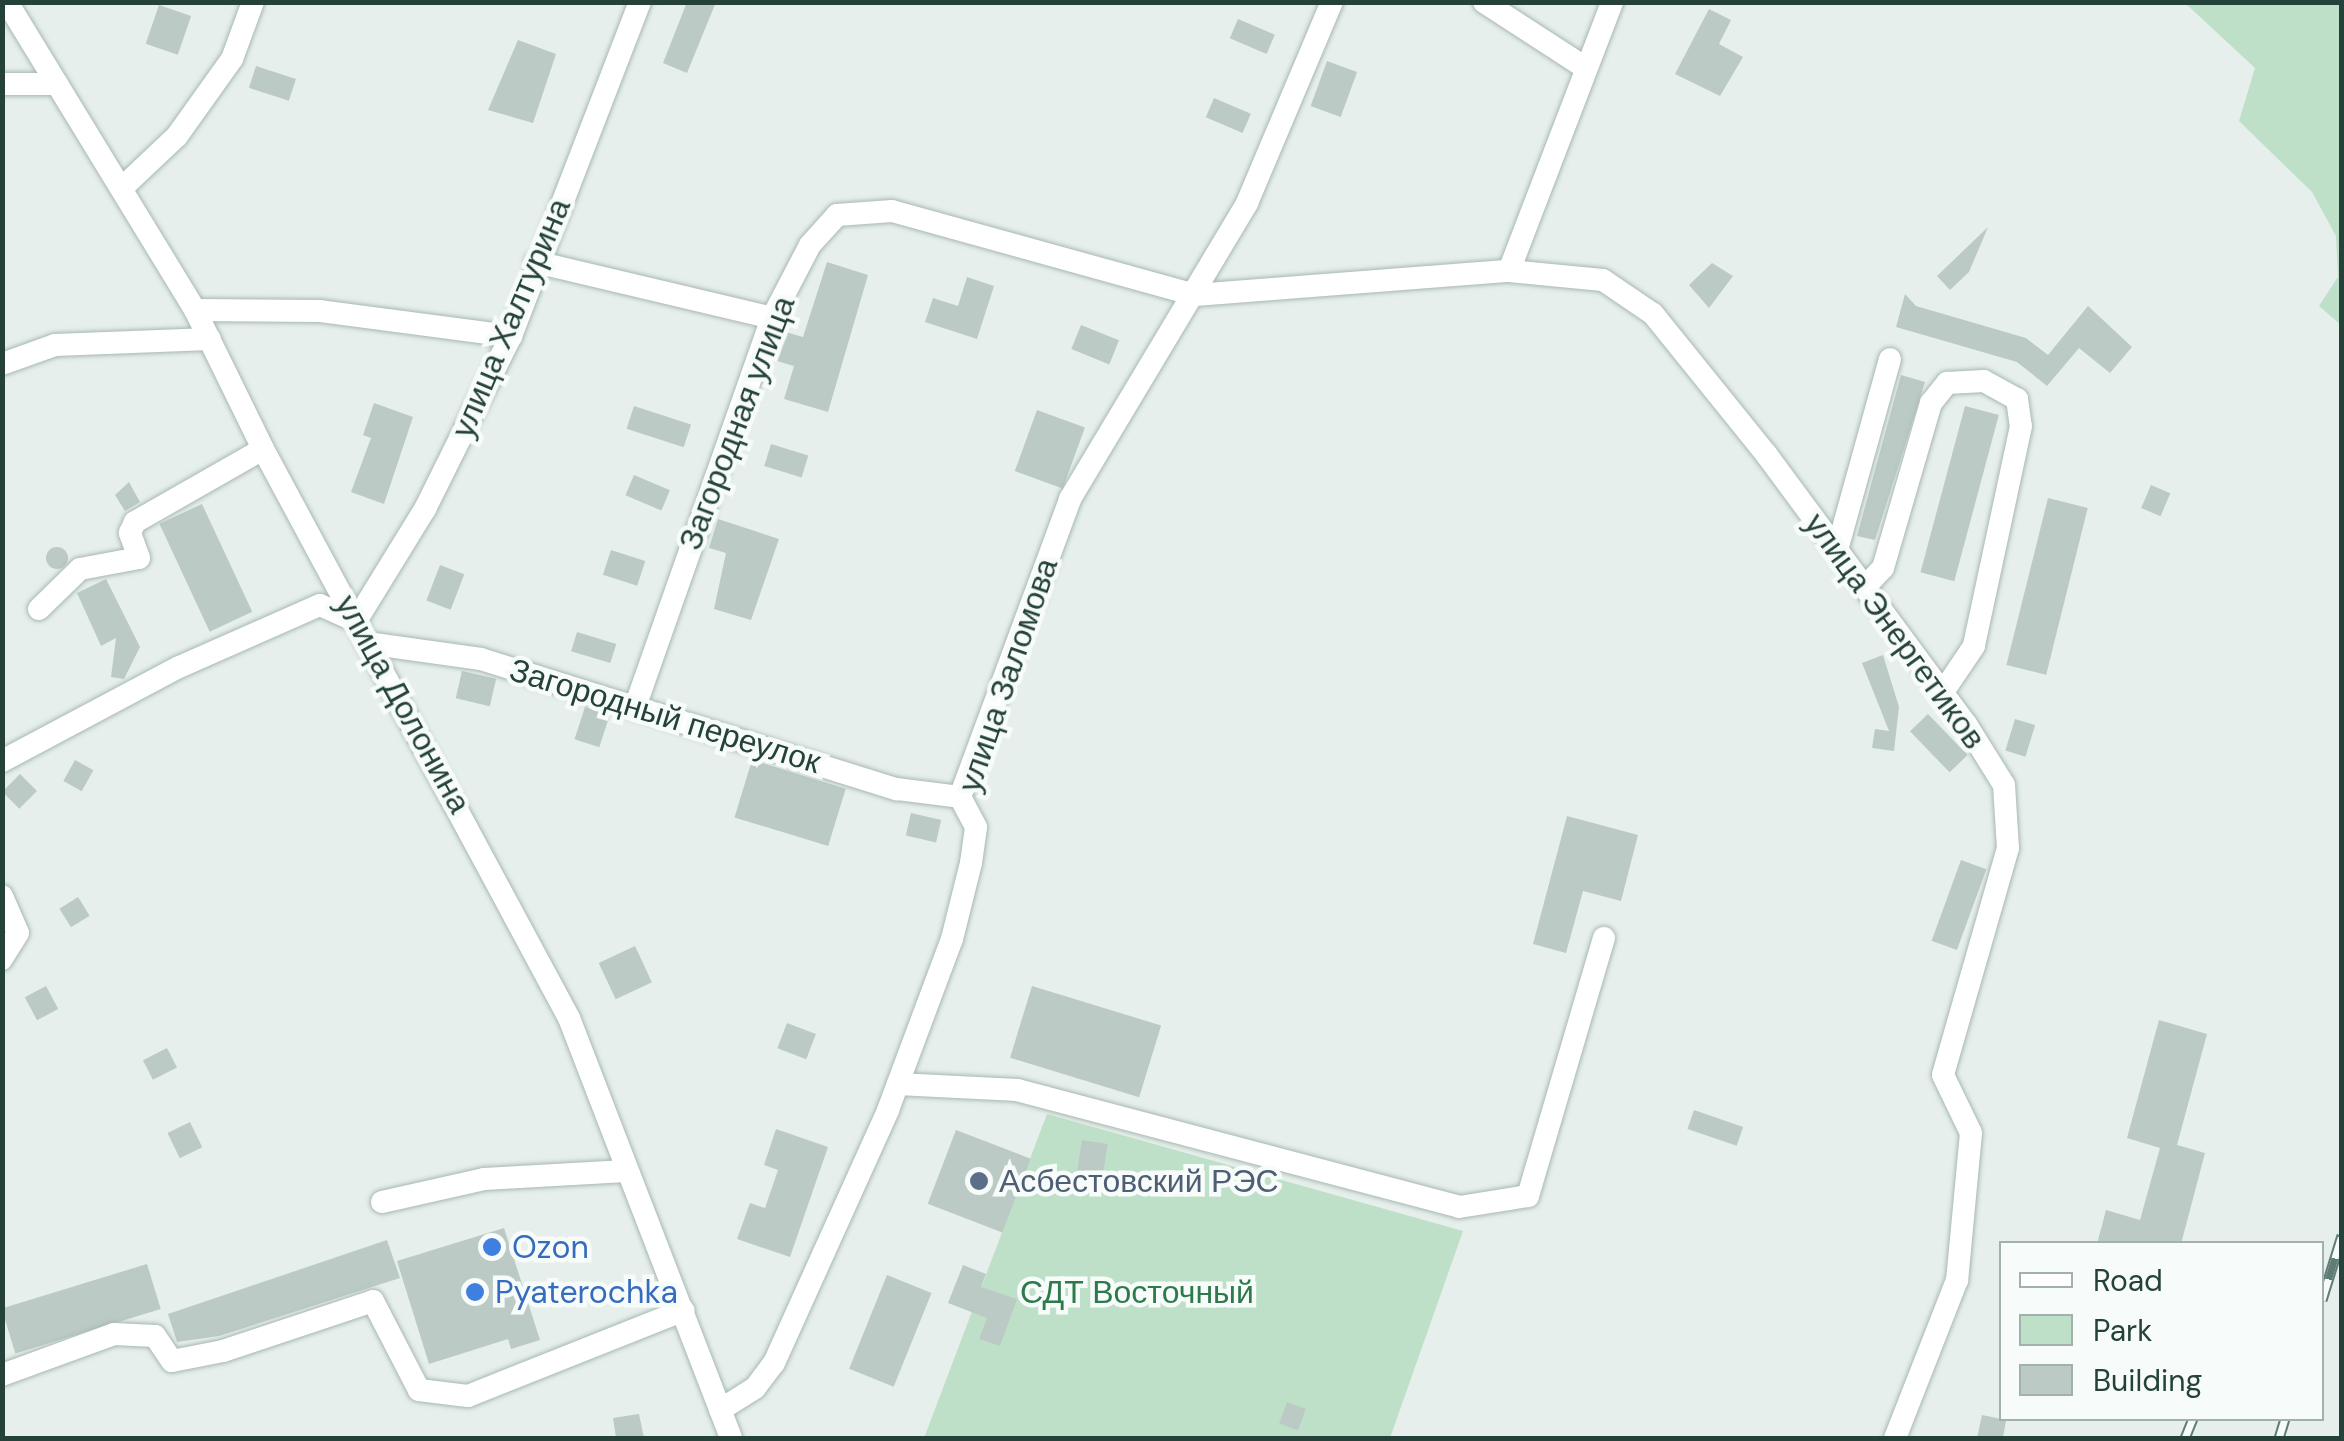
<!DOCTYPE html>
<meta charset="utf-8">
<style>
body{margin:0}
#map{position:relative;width:2344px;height:1441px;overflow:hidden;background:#e6efeb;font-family:"DM Sans",sans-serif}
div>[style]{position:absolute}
.green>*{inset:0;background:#bfe0c8}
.building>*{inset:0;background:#bbcac4;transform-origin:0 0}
.round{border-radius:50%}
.roads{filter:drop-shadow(0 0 2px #a8b8b2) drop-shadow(0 0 2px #a8b8b2)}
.minor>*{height:22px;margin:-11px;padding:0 11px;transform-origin:11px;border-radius:11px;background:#fff}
.rail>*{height:11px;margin-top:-5.5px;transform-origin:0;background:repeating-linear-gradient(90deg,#f7fbf9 0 22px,#5f7d75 0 44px);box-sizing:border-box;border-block:2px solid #5f7d75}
.dots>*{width:28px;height:28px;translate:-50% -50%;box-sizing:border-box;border:5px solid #f7fbf9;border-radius:50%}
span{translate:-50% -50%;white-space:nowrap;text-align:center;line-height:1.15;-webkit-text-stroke:9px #f7fbf9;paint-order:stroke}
.street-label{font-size:32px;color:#24423a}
.service-label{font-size:32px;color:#4e5e75}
.left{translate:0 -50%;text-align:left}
.shop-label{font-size:32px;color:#366cbe}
.park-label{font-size:32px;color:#2d7a4b}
.frame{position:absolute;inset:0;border:5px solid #24423a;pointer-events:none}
.legend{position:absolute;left:1999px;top:1241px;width:325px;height:180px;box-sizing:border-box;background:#f7fbf9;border:2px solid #a3b1ad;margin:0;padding:12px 18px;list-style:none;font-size:30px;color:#24423a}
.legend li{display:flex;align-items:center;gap:20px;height:50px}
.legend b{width:50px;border:2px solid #a3b1ad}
</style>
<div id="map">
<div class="green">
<div style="clip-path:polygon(2185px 3px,2341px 3px,2341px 325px,2319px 306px,2338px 277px,2336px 236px,2312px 192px,2239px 121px,2255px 68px)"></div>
<div style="clip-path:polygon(1047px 1114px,1463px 1231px,1390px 1438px,924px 1438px)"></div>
</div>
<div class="building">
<div style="clip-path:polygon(687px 2px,716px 2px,687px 73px,663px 63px)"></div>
<div style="left:159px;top:5px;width:34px;height:41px;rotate:19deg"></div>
<div style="clip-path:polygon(1709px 9px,1731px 20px,1719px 44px,1743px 57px,1720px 96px,1675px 74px)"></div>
<div style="left:1238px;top:19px;width:40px;height:21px;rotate:23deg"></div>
<div style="clip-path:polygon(518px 40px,556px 54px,533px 123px,488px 110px)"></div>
<div style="left:1327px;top:61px;width:32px;height:48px;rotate:20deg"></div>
<div style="left:256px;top:66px;width:42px;height:23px;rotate:18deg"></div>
<div style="left:1214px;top:98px;width:40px;height:21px;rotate:23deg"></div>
<div style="clip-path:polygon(1988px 227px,1969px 272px,1950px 290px,1937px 276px)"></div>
<div style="clip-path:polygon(827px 262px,868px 275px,828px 412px,784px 399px,794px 366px,777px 361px,786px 332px,803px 337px)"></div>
<div style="clip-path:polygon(1712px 263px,1733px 276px,1709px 308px,1689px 285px)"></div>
<div style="clip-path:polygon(967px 277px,994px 286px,977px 339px,925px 322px,933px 298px,958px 306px)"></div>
<div style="clip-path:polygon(1905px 294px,1916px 306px,2026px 338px,2048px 355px,2088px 306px,2132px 347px,2110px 373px,2079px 348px,2047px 386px,2017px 362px,1896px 327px)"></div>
<div style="left:1081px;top:325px;width:41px;height:26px;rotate:22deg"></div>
<div style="clip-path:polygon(1901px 375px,1925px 382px,1875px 540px,1857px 536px)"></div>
<div style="clip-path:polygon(374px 403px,413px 417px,384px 504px,351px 492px,371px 438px,363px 435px)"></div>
<div style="left:634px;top:406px;width:60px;height:24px;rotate:18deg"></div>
<div style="left:1965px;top:406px;width:35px;height:172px;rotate:15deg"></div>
<div style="left:1037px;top:410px;width:51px;height:65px;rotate:20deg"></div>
<div style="left:771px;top:444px;width:39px;height:23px;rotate:17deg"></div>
<div style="left:634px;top:475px;width:39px;height:22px;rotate:23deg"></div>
<div style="clip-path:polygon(129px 482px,140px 502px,125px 511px,115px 495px)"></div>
<div style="left:2151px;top:485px;width:21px;height:25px;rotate:23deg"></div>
<div style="left:2048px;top:498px;width:41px;height:172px;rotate:14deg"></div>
<div style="left:202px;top:504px;width:119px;height:47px;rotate:65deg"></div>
<div style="clip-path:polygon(718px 519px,779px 539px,751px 620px,714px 609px,726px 553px,709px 548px)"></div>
<div class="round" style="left:46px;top:547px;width:22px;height:22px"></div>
<div style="left:611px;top:550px;width:36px;height:26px;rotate:18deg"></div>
<div style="left:440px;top:565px;width:26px;height:38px;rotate:21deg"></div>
<div style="clip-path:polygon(106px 579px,140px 647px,124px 679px,111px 677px,116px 638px,101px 646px,77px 593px)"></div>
<div style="left:577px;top:632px;width:41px;height:20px;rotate:17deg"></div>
<div style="clip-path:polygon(1883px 655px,1899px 707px,1894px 751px,1872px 748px,1875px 729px,1889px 731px,1862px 663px)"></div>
<div style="left:462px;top:671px;width:35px;height:28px;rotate:13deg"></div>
<div style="left:585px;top:707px;width:26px;height:34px;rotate:18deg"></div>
<div style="left:1928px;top:714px;width:57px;height:25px;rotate:46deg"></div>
<div style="left:2015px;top:719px;width:21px;height:33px;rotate:17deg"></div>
<div style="left:75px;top:760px;width:21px;height:24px;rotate:29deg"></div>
<div style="left:752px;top:760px;width:98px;height:60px;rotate:17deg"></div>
<div style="left:20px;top:774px;width:24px;height:25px;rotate:45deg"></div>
<div style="left:911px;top:813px;width:31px;height:23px;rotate:13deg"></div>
<div style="clip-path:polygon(1567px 816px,1638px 835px,1621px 901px,1583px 891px,1566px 953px,1533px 944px)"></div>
<div style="left:1961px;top:860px;width:27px;height:86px;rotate:20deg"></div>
<div style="left:78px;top:897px;width:22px;height:22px;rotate:58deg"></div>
<div style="left:635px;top:946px;width:40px;height:40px;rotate:65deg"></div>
<div style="left:46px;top:986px;width:26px;height:24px;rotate:62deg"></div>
<div style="left:1032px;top:986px;width:135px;height:75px;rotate:17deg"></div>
<div style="clip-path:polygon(2159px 1020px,2207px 1034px,2177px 1145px,2205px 1153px,2181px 1244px,2097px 1244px,2106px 1210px,2140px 1220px,2160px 1148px,2127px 1138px)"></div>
<div style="left:787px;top:1023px;width:31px;height:27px;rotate:21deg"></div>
<div style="left:167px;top:1048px;width:22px;height:27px;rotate:63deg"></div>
<div style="left:1694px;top:1110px;width:52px;height:20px;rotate:19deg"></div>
<div style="left:190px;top:1122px;width:28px;height:25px;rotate:64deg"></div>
<div style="clip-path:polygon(776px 1129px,828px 1147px,790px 1257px,737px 1239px,750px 1203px,765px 1208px,778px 1170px,764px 1165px)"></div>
<div style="left:956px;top:1130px;width:80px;height:79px;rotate:21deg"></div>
<div style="left:1082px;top:1140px;width:26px;height:41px;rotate:9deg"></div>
<div style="clip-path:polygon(504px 1228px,540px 1340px,511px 1349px,508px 1339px,429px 1364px,397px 1261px)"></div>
<div style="clip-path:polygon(387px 1240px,400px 1278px,219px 1336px,177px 1342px,168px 1314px)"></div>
<div style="left:147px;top:1264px;width:47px;height:152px;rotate:73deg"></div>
<div style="clip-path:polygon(963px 1265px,986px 1274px,981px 1287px,1017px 1299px,1000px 1346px,979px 1339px,987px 1318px,948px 1303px)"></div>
<div style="left:887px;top:1275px;width:48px;height:101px;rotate:22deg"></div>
<div style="left:1287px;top:1402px;width:20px;height:23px;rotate:20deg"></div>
<div style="clip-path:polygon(639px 1414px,644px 1438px,616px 1438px,613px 1418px)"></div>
<div style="clip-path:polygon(1982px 1415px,2006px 1420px,2003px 1438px,1977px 1438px)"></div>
</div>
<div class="roads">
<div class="minor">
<div style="left:7px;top:2px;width:361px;rotate:58.6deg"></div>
<div style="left:195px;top:310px;width:155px;rotate:63.9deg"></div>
<div style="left:263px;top:449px;width:646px;rotate:61.73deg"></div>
<div style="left:569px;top:1018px;width:450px;rotate:68.9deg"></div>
<div style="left:1484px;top:2px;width:119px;rotate:33deg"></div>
<div style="left:2px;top:84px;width:55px"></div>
<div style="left:122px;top:188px;width:76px;rotate:-43.4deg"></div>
<div style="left:177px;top:136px;width:95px;rotate:-54.5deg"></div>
<div style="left:232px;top:59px;width:61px;rotate:-69.8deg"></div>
<div style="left:536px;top:262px;width:243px;rotate:13.3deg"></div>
<div style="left:1509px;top:271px;width:288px;rotate:-69deg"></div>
<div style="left:195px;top:310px;width:125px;rotate:0.5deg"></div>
<div style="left:320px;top:311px;width:193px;rotate:7.5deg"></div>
<div style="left:2px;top:364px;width:56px;rotate:-19.7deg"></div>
<div style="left:55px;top:345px;width:155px;rotate:-2.2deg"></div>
<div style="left:1837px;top:550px;width:198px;rotate:-74.5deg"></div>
<div style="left:1865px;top:587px;width:26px;rotate:-47deg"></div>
<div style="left:1883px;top:568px;width:172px;rotate:-73.8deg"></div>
<div style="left:1931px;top:403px;width:26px;rotate:-51deg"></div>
<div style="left:1947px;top:383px;width:37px;rotate:-3deg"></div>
<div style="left:1984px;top:381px;width:38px;rotate:29deg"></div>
<div style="left:2017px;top:399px;width:27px;rotate:82deg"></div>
<div style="left:2021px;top:426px;width:225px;rotate:102.1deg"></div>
<div style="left:1974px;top:646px;width:55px;rotate:124deg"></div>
<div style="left:39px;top:609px;width:57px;rotate:-44.3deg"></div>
<div style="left:80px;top:569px;width:60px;rotate:-10.6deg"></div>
<div style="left:139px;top:558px;width:27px;rotate:-110deg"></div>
<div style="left:130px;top:533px;width:12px;rotate:-66deg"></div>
<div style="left:135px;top:522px;width:147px;rotate:-29.7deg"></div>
<div style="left:367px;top:643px;width:115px;rotate:8deg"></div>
<div style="left:481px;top:659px;width:436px;rotate:17.4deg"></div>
<div style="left:897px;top:789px;width:64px;rotate:7.2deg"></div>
<div style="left:635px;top:707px;width:412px;rotate:-70.6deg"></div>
<div style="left:772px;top:318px;width:82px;rotate:-62.5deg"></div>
<div style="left:810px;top:245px;width:40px;rotate:-48deg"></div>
<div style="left:837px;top:215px;width:55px;rotate:-4.2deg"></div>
<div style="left:892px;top:211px;width:314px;rotate:15.5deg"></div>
<div style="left:1195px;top:295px;width:315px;rotate:-4.4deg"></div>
<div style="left:1509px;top:271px;width:94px;rotate:5.5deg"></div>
<div style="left:1603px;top:280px;width:60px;rotate:34.2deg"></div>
<div style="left:1653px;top:314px;width:180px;rotate:51.1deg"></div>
<div style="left:1766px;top:454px;width:336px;rotate:53.5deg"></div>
<div style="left:1966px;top:724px;width:72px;rotate:58.1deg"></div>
<div style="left:2004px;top:785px;width:63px;rotate:86.4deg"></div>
<div style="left:2008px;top:848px;width:236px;rotate:106deg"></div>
<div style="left:1943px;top:1075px;width:64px;rotate:64.2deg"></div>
<div style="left:1971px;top:1133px;width:148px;rotate:95.4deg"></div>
<div style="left:1957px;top:1280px;width:170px;rotate:111.4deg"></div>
<div style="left:2px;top:761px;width:198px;rotate:-28deg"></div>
<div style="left:177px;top:668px;width:156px;rotate:-23.8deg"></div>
<div style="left:320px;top:605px;width:39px;rotate:24deg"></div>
<div style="left:356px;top:621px;width:132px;rotate:-58.4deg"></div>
<div style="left:425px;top:509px;width:193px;rotate:-63.6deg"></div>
<div style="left:511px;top:336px;width:358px;rotate:-68.9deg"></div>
<div style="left:2px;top:896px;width:40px;rotate:66.6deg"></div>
<div style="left:18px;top:933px;width:31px;rotate:122deg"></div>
<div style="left:898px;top:1084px;width:119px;rotate:2.9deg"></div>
<div style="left:1017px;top:1090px;width:457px;rotate:14.8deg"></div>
<div style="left:1459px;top:1207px;width:70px;rotate:-9.1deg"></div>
<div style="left:1528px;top:1196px;width:269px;rotate:-73.6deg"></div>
<div style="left:382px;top:1202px;width:105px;rotate:-12.7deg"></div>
<div style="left:484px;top:1179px;width:142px;rotate:-3.2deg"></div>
<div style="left:2px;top:1375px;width:119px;rotate:-20.1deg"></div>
<div style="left:114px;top:1334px;width:41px;rotate:2.8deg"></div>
<div style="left:155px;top:1336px;width:30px;rotate:56deg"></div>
<div style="left:172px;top:1361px;width:52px;rotate:-11.1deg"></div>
<div style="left:223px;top:1351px;width:158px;rotate:-18.4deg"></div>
<div style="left:373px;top:1301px;width:100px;rotate:62.7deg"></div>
<div style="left:419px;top:1390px;width:49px;rotate:7deg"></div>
<div style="left:468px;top:1396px;width:232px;rotate:-21.7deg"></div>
<div style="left:720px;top:1410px;width:41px;rotate:-32.2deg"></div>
<div style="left:755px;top:1388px;width:31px;rotate:-53deg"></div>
<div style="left:774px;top:1363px;width:277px;rotate:-65.7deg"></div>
<div style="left:888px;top:1110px;width:183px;rotate:-69.5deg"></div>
<div style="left:952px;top:939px;width:78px;rotate:-76deg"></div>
<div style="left:971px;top:863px;width:36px;rotate:-82deg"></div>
<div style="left:976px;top:827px;width:34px;rotate:-118deg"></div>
<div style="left:960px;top:797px;width:318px;rotate:-69.7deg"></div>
<div style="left:1070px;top:499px;width:345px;rotate:-59.1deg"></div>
<div style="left:1247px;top:203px;width:218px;rotate:-67.1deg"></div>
</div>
</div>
<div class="rail">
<div style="left:2322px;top:1300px;width:68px;rotate:-72.9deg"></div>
<div style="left:2185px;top:1438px;width:22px;rotate:-68deg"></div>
<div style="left:2279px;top:1438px;width:21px;rotate:-73deg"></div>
</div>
<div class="dots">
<div style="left:979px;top:1181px;background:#5c6f8a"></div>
<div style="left:492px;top:1247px;background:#3f7fe0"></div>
<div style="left:475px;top:1292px;background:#3f7fe0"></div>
</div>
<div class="street-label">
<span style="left:511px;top:318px;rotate:-67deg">улица Халтурина</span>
<span style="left:737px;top:423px;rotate:-69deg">Загородная улица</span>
<span style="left:1895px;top:631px;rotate:54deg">улица Энергетиков</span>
<span style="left:1008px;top:675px;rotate:-71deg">улица Заломова</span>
<span style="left:403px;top:704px;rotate:61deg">улица Долонина</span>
<span style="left:665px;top:716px;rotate:17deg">Загородный переулок</span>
</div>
<div class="service-label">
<span class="left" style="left:999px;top:1181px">Асбестовский РЭС</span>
</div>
<div class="shop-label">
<span class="left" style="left:512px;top:1247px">Ozon</span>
<span class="left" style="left:495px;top:1292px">Pyaterochka</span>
</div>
<div class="park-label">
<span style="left:1137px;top:1292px">СДТ Восточный</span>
</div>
<div class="frame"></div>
<ul class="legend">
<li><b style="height:12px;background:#fff"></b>Road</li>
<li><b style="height:28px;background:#bfe0c8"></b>Park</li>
<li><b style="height:28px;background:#bbcac4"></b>Building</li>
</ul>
</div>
